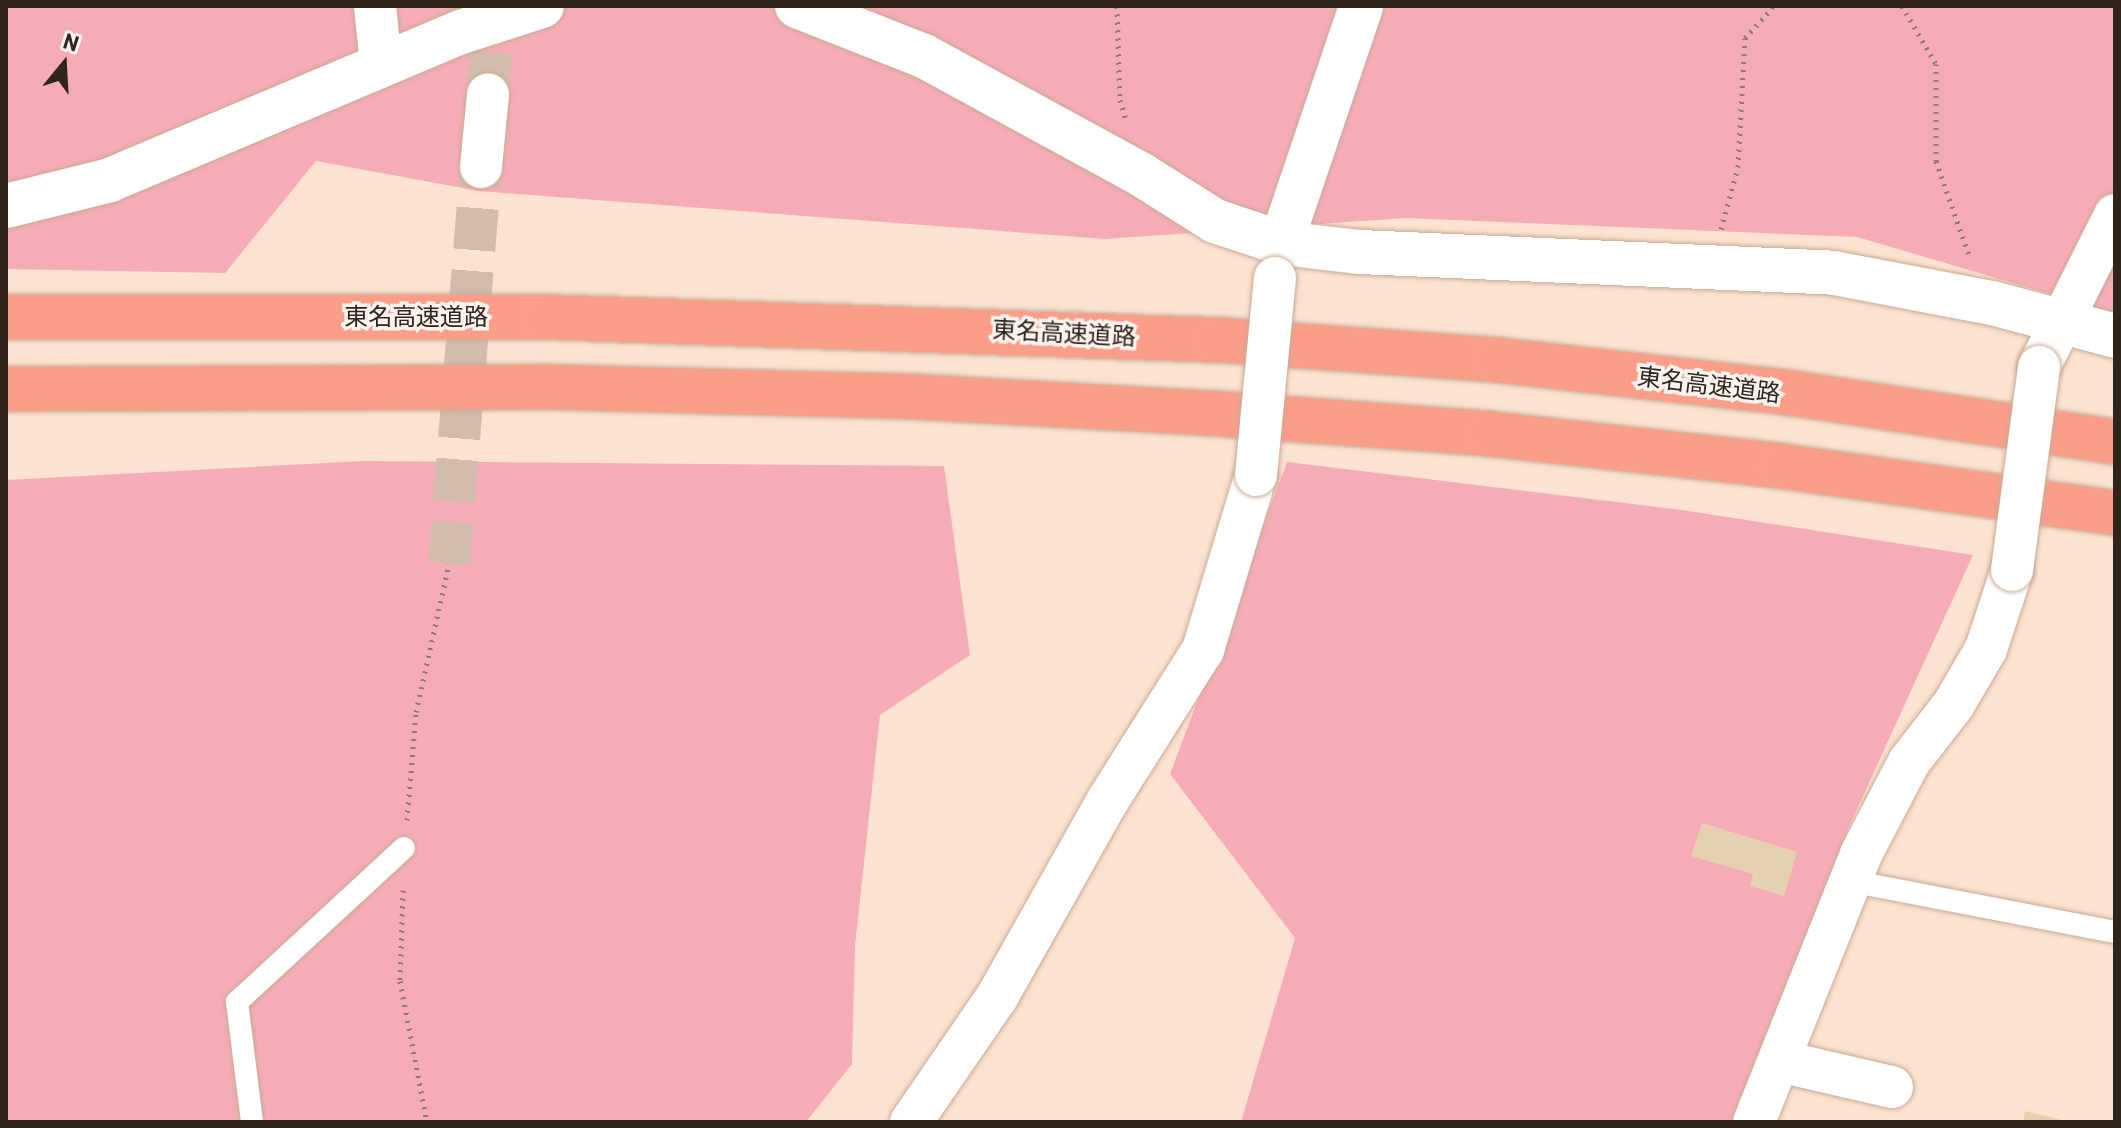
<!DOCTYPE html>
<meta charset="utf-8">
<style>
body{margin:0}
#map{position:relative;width:2121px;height:1128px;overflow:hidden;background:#fce2d0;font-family:Barlow,"Noto Sans JP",sans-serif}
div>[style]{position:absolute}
.green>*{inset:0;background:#f6acb6}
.building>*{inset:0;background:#e5d1b2}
.street-tunnel>*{height:42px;margin-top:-21px;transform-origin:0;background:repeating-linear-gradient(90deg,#d3bcac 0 42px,transparent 0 63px)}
.path>*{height:5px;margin-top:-2.5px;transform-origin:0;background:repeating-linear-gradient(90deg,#8e7b6f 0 2px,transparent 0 8px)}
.roads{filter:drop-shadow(0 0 2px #caaa95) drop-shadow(0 0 2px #caaa95)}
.lane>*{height:22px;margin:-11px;padding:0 11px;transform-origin:11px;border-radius:11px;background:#fff}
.street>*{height:42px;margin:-21px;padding:0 21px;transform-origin:21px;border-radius:21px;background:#fff}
.secondary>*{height:44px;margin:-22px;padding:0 22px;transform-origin:22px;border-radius:22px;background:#fff}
.highway>*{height:44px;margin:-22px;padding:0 22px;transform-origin:22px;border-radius:22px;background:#fa9e8a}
.bridges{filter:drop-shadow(0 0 2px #caaa95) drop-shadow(0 0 2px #caaa95)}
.street-bridge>*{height:42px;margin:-21px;padding:0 21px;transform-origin:21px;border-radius:21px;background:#fff}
span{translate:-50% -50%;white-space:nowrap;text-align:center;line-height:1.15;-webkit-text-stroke:7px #faf3ef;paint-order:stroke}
.street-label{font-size:24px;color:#30241c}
.frame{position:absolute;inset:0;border:8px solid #30241c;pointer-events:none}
.north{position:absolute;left:24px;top:24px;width:80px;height:80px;-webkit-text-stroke:6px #faf3ef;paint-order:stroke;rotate:18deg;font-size:22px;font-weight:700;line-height:32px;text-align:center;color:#30241c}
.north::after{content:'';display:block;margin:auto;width:28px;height:36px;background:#30241c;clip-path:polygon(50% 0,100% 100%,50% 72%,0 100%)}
</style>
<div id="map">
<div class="green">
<div style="clip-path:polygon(6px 6px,2115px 6px,2115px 313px,1857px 237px,1406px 218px,1105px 239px,479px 191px,316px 161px,225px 273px,6px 269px)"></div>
<div style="clip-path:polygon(364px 461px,944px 466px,970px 655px,880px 715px,855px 946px,852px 1064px,806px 1122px,6px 1122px,6px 480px)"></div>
<div style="clip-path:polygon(1287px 462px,1682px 510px,1973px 555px,1847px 831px,1772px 1122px,1241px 1122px,1295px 938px,1170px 774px)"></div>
</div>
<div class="building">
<div style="clip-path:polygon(1702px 823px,1797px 852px,1784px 896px,1750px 886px,1753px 874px,1691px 856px)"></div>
<div style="clip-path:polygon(2025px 1111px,2066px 1121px,2066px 1122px,2023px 1122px)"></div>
</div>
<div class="street-tunnel">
<div style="left:488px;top:94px;width:88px;rotate:-86.7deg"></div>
<div style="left:449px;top:564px;width:398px;rotate:-85.4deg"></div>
</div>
<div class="path">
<div style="left:1117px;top:6px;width:94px;rotate:88.2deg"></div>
<div style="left:1120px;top:100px;width:21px;rotate:73deg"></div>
<div style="left:1902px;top:6px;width:67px;rotate:59.6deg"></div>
<div style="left:1936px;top:64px;width:97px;rotate:90deg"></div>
<div style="left:1936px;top:161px;width:103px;rotate:70.7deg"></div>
<div style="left:1721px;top:229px;width:64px;rotate:-74.7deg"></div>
<div style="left:1738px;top:167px;width:129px;rotate:-86.9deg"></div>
<div style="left:1745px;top:38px;width:43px;rotate:-47.8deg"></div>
<div style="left:407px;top:820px;width:108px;rotate:-85.2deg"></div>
<div style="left:416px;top:712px;width:152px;rotate:-77.4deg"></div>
<div style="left:403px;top:890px;width:91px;rotate:91.9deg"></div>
<div style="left:400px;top:981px;width:144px;rotate:79.2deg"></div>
</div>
<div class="roads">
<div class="lane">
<div style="left:1850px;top:881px;width:270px;rotate:10.9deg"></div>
<div style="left:252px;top:1122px;width:121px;rotate:-97.1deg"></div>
<div style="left:237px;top:1002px;width:227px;rotate:-42.7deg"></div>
</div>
<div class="street">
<div style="left:375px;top:6px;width:58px;rotate:84.1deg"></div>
<div style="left:481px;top:167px;width:73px;rotate:-84.5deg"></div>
<div style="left:2039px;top:367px;width:170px;rotate:-63.4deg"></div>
<div style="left:1779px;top:1061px;width:116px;rotate:13deg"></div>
<div style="left:911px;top:1122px;width:152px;rotate:-55.5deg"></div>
<div style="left:997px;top:997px;width:226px;rotate:-60.6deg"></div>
<div style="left:1108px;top:800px;width:178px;rotate:-57.7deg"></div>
<div style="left:1203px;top:650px;width:183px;rotate:-73.2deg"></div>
<div style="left:1754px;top:1122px;width:289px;rotate:-68.2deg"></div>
<div style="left:1861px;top:854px;width:104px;rotate:-62.4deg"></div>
<div style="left:1909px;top:762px;width:73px;rotate:-52.2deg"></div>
<div style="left:1954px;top:704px;width:64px;rotate:-59.8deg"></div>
<div style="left:1986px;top:649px;width:83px;rotate:-71.8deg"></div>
</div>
<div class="secondary">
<div style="left:797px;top:6px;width:136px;rotate:21.5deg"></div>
<div style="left:924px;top:56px;width:248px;rotate:28.6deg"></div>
<div style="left:1142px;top:175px;width:86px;rotate:32.2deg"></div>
<div style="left:1215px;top:221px;width:70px;rotate:18.4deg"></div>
<div style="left:1281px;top:243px;width:80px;rotate:6.5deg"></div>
<div style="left:1360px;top:252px;width:474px;rotate:2.5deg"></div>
<div style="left:1834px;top:273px;width:161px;rotate:10.8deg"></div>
<div style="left:1992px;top:303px;width:127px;rotate:15deg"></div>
<div style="left:6px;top:206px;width:107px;rotate:-14deg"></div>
<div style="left:110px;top:180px;width:381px;rotate:-22.9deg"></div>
<div style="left:461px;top:32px;width:85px;rotate:-17.8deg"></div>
<div style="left:1281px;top:243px;width:250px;rotate:-71.3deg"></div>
</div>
<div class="highway">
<div style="left:6px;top:317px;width:539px"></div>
<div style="left:545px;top:317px;width:673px;rotate:1.96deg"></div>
<div style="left:1218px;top:340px;width:281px;rotate:4.1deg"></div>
<div style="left:1498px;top:360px;width:295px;rotate:6.4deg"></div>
<div style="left:1791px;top:393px;width:328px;rotate:8.6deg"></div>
<div style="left:6px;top:389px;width:542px;rotate:-0.21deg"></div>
<div style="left:548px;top:387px;width:371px;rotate:1.5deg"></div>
<div style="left:919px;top:397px;width:289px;rotate:3.2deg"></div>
<div style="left:1208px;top:413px;width:284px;rotate:4.2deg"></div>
<div style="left:1491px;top:434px;width:292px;rotate:6.3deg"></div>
<div style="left:1781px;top:466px;width:337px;rotate:8deg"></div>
</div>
</div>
<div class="bridges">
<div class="street-bridge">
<div style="left:1256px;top:475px;width:198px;rotate:-84.5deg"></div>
<div style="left:2012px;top:570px;width:205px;rotate:-82.4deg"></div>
</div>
</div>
<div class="street-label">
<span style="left:416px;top:316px">東名高速道路</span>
<span style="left:1064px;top:332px;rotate:3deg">東名高速道路</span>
<span style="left:1709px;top:384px;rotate:7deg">東名高速道路</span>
</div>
<div class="frame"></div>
<div class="north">N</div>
</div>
